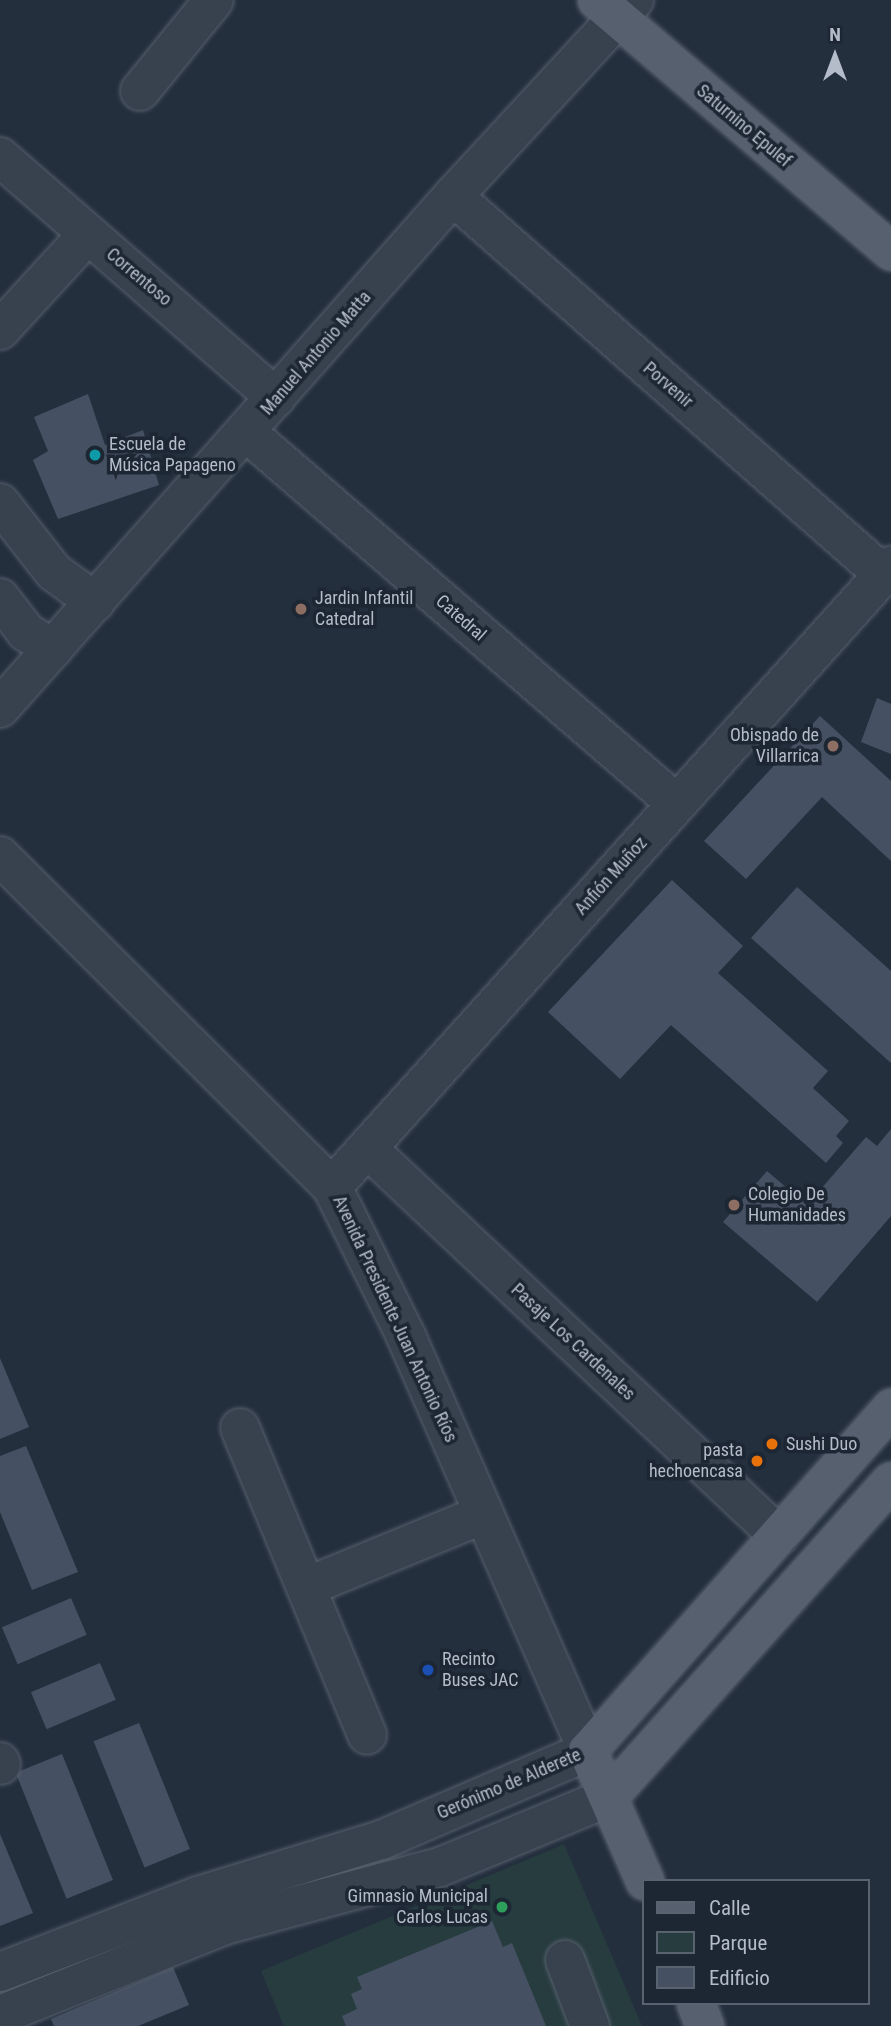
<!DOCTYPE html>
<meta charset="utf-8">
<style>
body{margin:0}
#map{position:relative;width:891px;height:2026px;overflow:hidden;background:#242f3e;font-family:"Roboto Condensed",sans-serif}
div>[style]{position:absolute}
.green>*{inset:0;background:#263c3f}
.building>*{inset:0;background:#455162;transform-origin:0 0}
.roads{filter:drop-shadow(0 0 2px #565f6c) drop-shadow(0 0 2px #565f6c)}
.minor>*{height:38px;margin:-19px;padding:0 19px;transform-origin:19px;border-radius:19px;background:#38414e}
.major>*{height:38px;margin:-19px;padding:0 19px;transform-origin:19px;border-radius:19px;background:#56606e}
.dots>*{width:19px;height:19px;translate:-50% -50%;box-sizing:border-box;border:4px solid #1d2633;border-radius:50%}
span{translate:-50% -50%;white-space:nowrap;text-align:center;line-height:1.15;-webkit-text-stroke:7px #1d2633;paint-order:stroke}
.street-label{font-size:18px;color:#b4bcc9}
.poi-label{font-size:18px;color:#b4bcc9}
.left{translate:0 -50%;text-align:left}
.right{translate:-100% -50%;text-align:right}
.legend{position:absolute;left:642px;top:1879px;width:228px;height:126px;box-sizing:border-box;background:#1d2633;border:2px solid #59626f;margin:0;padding:9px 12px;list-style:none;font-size:21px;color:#b4bcc9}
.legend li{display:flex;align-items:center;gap:14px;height:35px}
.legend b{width:35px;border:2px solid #59626f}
.north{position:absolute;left:800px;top:21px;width:70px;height:70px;-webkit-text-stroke:5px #1d2633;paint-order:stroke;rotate:0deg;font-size:19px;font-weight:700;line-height:28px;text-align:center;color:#b4bcc9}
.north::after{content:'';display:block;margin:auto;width:24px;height:32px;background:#b4bcc9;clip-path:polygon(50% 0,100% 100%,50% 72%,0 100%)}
</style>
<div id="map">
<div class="green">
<div style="clip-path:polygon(564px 1844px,642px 2026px,284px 2026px,261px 1971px)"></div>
</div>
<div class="building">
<div style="clip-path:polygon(88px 394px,105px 445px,143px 430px,159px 485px,58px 519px,33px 460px,48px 451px,34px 417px)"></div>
<div style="clip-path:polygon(877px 698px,891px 704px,891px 754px,861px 742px)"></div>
<div style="clip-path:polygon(820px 716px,891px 781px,891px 861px,822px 797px,746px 879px,704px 841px)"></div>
<div style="clip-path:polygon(672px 880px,743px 946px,718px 973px,828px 1071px,813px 1088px,849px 1121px,836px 1136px,843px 1143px,826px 1163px,671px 1025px,620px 1079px,548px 1012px)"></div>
<div style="clip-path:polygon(797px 887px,891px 971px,891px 1063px,751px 938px)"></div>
<div style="clip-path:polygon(891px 1129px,891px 1216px,817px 1302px,723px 1222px,767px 1171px,807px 1205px,866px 1137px,877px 1146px)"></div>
<div style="clip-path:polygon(0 1358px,29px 1427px,0 1439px)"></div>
<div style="clip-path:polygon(26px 1446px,78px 1572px,32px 1590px,0 1512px,0 1456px)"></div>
<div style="left:71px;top:1598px;width:40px;height:75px;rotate:67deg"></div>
<div style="left:100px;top:1663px;width:40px;height:75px;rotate:67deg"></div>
<div style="left:139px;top:1723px;width:136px;height:49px;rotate:68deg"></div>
<div style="left:62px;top:1754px;width:136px;height:50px;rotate:68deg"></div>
<div style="clip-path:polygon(0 1834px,33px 1913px,0 1926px)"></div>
<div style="clip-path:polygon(492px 1921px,503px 1947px,512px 1943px,546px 2026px,346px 2026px,342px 2016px,357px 2009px,351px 1994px,362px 1989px,357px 1977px)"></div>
<div style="clip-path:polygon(173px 1967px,189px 2005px,138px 2026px,54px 2026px,51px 2019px)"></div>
</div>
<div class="roads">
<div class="minor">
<div style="left:140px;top:91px;width:117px;rotate:-50.9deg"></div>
<div style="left:0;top:157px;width:366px;rotate:41.1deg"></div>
<div style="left:453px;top:196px;width:573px;rotate:41.32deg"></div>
<div style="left:0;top:330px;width:130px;rotate:-47.5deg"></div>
<div style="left:246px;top:432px;width:569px;rotate:40.8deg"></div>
<div style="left:0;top:503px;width:88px;rotate:52deg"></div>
<div style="left:54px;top:572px;width:51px;rotate:36.2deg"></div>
<div style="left:0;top:598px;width:43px;rotate:52.6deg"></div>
<div style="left:26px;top:632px;width:32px;rotate:32deg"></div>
<div style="left:0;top:708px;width:684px;rotate:-48.5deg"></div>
<div style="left:453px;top:196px;width:267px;rotate:-47.3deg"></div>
<div style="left:0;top:856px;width:469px;rotate:44.9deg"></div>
<div style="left:332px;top:1187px;width:164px;rotate:63.6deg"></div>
<div style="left:405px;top:1334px;width:455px;rotate:66.3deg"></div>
<div style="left:588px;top:1751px;width:225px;rotate:156.7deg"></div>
<div style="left:381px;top:1840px;width:191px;rotate:163deg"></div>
<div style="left:198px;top:1896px;width:212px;rotate:159deg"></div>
<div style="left:367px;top:1148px;width:566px;rotate:43.28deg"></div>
<div style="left:332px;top:1187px;width:836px;rotate:-48.01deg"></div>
<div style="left:240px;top:1428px;width:332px;rotate:67.5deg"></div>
<div style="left:306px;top:1587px;width:192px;rotate:-22.3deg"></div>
<div style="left:0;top:1762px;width:3px;rotate:72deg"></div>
<div style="left:565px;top:1960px;width:71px;rotate:69.3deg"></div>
<div style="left:0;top:2015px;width:242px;rotate:-21.8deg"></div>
<div style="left:225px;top:1925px;width:223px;rotate:-15.1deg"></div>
<div style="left:440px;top:1867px;width:183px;rotate:-22.5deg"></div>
</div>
<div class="major">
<div style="left:597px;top:0;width:387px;rotate:40.5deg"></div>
<div style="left:609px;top:1797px;width:423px;rotate:-48.2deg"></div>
<div style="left:645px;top:1881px;width:142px;rotate:-113.7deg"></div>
<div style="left:588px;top:1751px;width:458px;rotate:-48.5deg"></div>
<div style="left:696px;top:2003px;width:25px;rotate:69deg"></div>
</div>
</div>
<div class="dots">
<div style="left:95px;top:455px;background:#0f9aa8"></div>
<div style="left:301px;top:609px;background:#8d6e63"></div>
<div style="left:833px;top:746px;background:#8d6e63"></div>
<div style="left:734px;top:1205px;background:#8d6e63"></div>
<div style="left:772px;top:1444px;background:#e8710a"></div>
<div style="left:757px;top:1461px;background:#e8710a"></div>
<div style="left:428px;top:1670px;background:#1a4fb4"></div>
<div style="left:502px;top:1907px;background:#2e9e5b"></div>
</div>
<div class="street-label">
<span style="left:744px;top:126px;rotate:40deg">Saturnino Epulef</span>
<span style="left:139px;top:277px;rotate:40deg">Correntoso</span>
<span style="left:316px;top:353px;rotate:-49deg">Manuel Antonio Matta</span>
<span style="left:668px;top:385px;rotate:41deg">Porvenir</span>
<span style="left:461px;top:618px;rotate:41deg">Catedral</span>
<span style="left:611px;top:876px;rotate:-48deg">Anfión Muñoz</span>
<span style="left:395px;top:1319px;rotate:65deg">Avenida Presidente Juan Antonio Ríos</span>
<span style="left:573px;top:1342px;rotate:43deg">Pasaje Los Cardenales</span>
<span style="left:509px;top:1784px;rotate:-23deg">Gerónimo de Alderete</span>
</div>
<div class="poi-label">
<span class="left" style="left:109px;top:455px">Escuela de<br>Música Papageno</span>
<span class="left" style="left:315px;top:609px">Jardin Infantil<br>Catedral</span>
<span class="right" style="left:819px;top:746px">Obispado de<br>Villarrica</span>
<span class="left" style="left:748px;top:1205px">Colegio De<br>Humanidades</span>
<span class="left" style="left:786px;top:1444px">Sushi Duo</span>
<span class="right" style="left:743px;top:1461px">pasta<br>hechoencasa</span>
<span class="left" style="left:442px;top:1670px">Recinto<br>Buses JAC</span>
<span class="right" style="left:488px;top:1907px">Gimnasio Municipal<br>Carlos Lucas</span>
</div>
<ul class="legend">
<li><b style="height:9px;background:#56606e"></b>Calle</li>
<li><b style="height:19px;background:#263c3f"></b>Parque</li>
<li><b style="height:19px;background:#455162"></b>Edificio</li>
</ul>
<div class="north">N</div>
</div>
